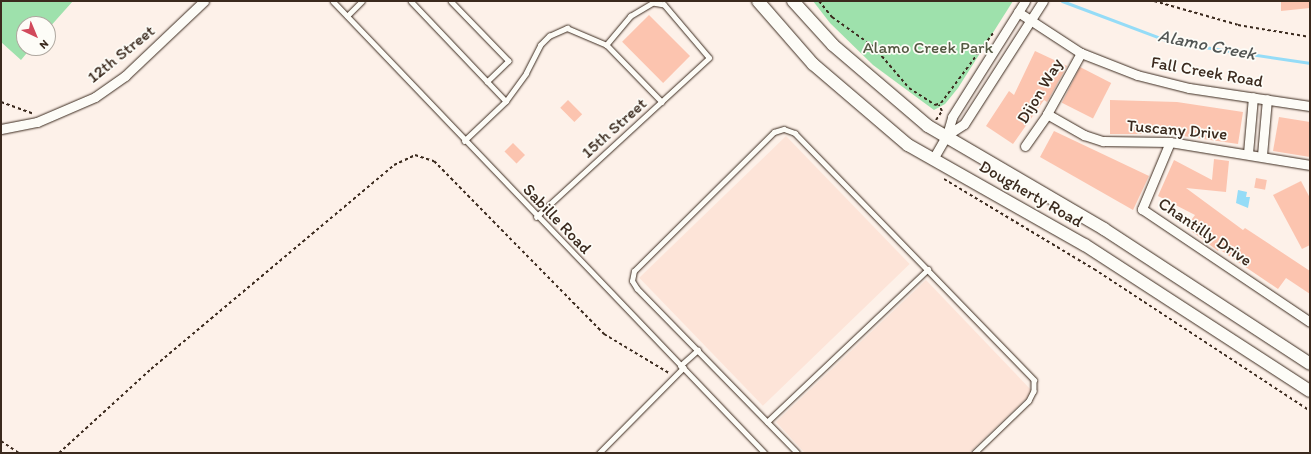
<!DOCTYPE html>
<style>
body{margin:0}
#map{position:relative;width:1311px;height:454px;overflow:hidden;background:#fdf1e9;font-family:Itim,sans-serif}
div>[style]{position:absolute}
.built>*{inset:0;background:#fde4d8;transform-origin:0 0}
.green>*{inset:0;background:#9ee1ac}
.water>*{inset:0;background:#95dcf7}
.stream>*{height:3px;margin:-1.5px;padding:0 1.5px;transform-origin:1.5px;border-radius:1.5px;background:#95dcf7}
.building>*{inset:0;background:#fcc4af;transform-origin:0 0}
.path>*{height:2px;margin-top:-1px;transform-origin:0;background:repeating-linear-gradient(90deg,#3b2a1e 0 3px,transparent 0 6px)}
.roads{filter:drop-shadow(0 0 1px #3b2a1e) drop-shadow(0 0 1px #3b2a1e)}
.service>*{height:4.5px;margin:-2.25px;padding:0 2.25px;transform-origin:2.25px;border-radius:2.25px;background:#fdfcf7}
.minor>*{height:9px;margin:-4.5px;padding:0 4.5px;transform-origin:4.5px;border-radius:4.5px;background:#fdfcf7}
.secondary>*{height:12px;margin:-6px;padding:0 6px;transform-origin:6px;border-radius:6px;background:#fdfcf7}
span{translate:-50% -50%;white-space:nowrap;text-align:center;line-height:1.15;-webkit-text-stroke:3.5px #fdfcf7;paint-order:stroke}
.park-label{font-size:17px;color:#545842}
.street-label{font-size:17px;color:#3b2a1e}
.water-label{font-size:18px;color:#525654;font-style:italic}
.frame{position:absolute;inset:0;border:2px solid #3b2a1e;pointer-events:none}
.north{position:absolute;left:16px;top:16px;width:40px;height:40px;box-sizing:border-box;background:#fdfcf7;border:1px solid #afa8a0;border-radius:50%;rotate:136deg;font-size:11px;font-weight:700;line-height:16px;text-align:center;color:#3b2a1e}
.north::after{content:'';display:block;margin:auto;width:14px;height:18px;background:#d1495b;clip-path:polygon(50% 0,100% 100%,50% 72%,0 100%)}
</style>
<div id="map">
<div class="built">
<div style="left:786px;top:136px;width:178px;height:204px;rotate:46deg"></div>
<div style="clip-path:polygon(926px 280px,1033px 392px,969px 453px,805px 453px,776px 422px)"></div>
</div>
<div class="green">
<div style="clip-path:polygon(1px 1px,73px 1px,48px 29px,48px 24px,24px 24px,24px 48px,31px 48px,21px 60px,1px 42px)"></div>
<div style="clip-path:polygon(813px 1px,1013px 1px,958px 88px,945px 104px,934px 110px,873px 65px,830px 23px)"></div>
</div>
<div class="water">
<div style="clip-path:polygon(1238px 190px,1247px 192px,1246px 197px,1250px 197px,1248px 208px,1236px 203px)"></div>
</div>
<div class="stream">
<div style="left:1062px;top:1px;width:116px;rotate:20.6deg"></div>
<div style="left:1171px;top:42px;width:141px;rotate:8.6deg"></div>
</div>
<div class="building">
<div style="clip-path:polygon(1281px 1px,1310px 1px,1310px 8px,1281px 11px)"></div>
<div style="left:649px;top:15px;width:58px;height:38px;rotate:45deg"></div>
<div style="clip-path:polygon(1035px 51px,1067px 66px,1047px 102px,1044px 100px,1013px 144px,986px 126px,1009px 91px,1014px 95px)"></div>
<div style="left:1080px;top:67px;width:35px;height:40px;rotate:27deg"></div>
<div style="left:568px;top:100px;width:20px;height:11px;rotate:45deg"></div>
<div style="clip-path:polygon(1110px 100px,1177px 102px,1243px 112px,1238px 144px,1169px 134px,1110px 134px)"></div>
<div style="clip-path:polygon(1279px 117px,1310px 122px,1310px 157px,1273px 151px)"></div>
<div style="clip-path:polygon(1054px 131px,1149px 176px,1133px 210px,1040px 157px)"></div>
<div style="left:513px;top:143px;width:17px;height:12px;rotate:45deg"></div>
<div style="clip-path:polygon(1214px 159px,1229px 161px,1226px 192px,1186px 188px,1243px 230px,1245px 228px,1310px 271px,1310px 294px,1286px 278px,1278px 289px,1219px 249px,1218px 251px,1186px 227px,1195px 215px,1158px 196px,1174px 160px,1212px 180px)"></div>
<div style="left:1256px;top:178px;width:11px;height:10px;rotate:10deg"></div>
<div style="clip-path:polygon(1301px 181px,1310px 198px,1310px 245px,1302px 249px,1273px 195px)"></div>
</div>
<div class="path">
<div style="left:819px;top:1px;width:21px;rotate:51deg"></div>
<div style="left:832px;top:17px;width:52px;rotate:35.5deg"></div>
<div style="left:874px;top:47px;width:54px;rotate:49.5deg"></div>
<div style="left:909px;top:88px;width:31px;rotate:33deg"></div>
<div style="left:935px;top:105px;width:6px;rotate:-18deg"></div>
<div style="left:941px;top:103px;width:89px;rotate:-53.3deg"></div>
<div style="left:1154px;top:1px;width:87px;rotate:15.9deg"></div>
<div style="left:1238px;top:25px;width:73px;rotate:9.5deg"></div>
<div style="left:1px;top:102px;width:33px;rotate:20deg"></div>
<div style="left:936px;top:120px;width:11px;rotate:-56deg"></div>
<div style="left:942px;top:111px;width:7px;rotate:-117deg"></div>
<div style="left:944px;top:179px;width:175px;rotate:31deg"></div>
<div style="left:1094px;top:269px;width:258px;rotate:33.3deg"></div>
<div style="left:1px;top:441px;width:22px;rotate:34deg"></div>
<div style="left:59px;top:453px;width:125px;rotate:-42.4deg"></div>
<div style="left:151px;top:369px;width:317px;rotate:-40deg"></div>
<div style="left:394px;top:165px;width:23px;rotate:-25deg"></div>
<div style="left:415px;top:155px;width:20px;rotate:18deg"></div>
<div style="left:434px;top:161px;width:243px;rotate:45.5deg"></div>
<div style="left:604px;top:334px;width:76px;rotate:31deg"></div>
</div>
<div class="roads">
<div class="service">
<div style="left:333px;top:1px;width:625px;rotate:46.3deg"></div>
<div style="left:411px;top:1px;width:138px;rotate:46.5deg"></div>
<div style="left:451px;top:1px;width:83px;rotate:46deg"></div>
<div style="left:509px;top:61px;width:30px;rotate:136deg"></div>
<div style="left:347px;top:16px;width:21px;rotate:-45deg"></div>
<div style="left:464px;top:141px;width:58px;rotate:-43.6deg"></div>
<div style="left:506px;top:101px;width:34px;rotate:-54deg"></div>
<div style="left:526px;top:73px;width:31px;rotate:-63deg"></div>
<div style="left:540px;top:45px;width:13px;rotate:-45deg"></div>
<div style="left:549px;top:36px;width:20px;rotate:-24deg"></div>
<div style="left:567px;top:28px;width:43px;rotate:23deg"></div>
<div style="left:607px;top:45px;width:79px;rotate:46deg"></div>
<div style="left:536px;top:217px;width:235px;rotate:-42.6deg"></div>
<div style="left:709px;top:58px;width:70px;rotate:-130.3deg"></div>
<div style="left:664px;top:5px;width:11px;rotate:-170deg"></div>
<div style="left:653px;top:3px;width:26px;rotate:149deg"></div>
<div style="left:631px;top:16px;width:38px;rotate:130deg"></div>
<div style="left:680px;top:366px;width:24px;rotate:-42deg"></div>
<div style="left:767px;top:422px;width:222px;rotate:-43.5deg"></div>
<div style="left:599px;top:453px;width:120px;rotate:-45.3deg"></div>
<div style="left:797px;top:453px;width:229px;rotate:-134.3deg"></div>
<div style="left:637px;top:289px;width:9px;rotate:-122deg"></div>
<div style="left:632px;top:281px;width:10px;rotate:-79deg"></div>
<div style="left:634px;top:271px;width:197px;rotate:-44.8deg"></div>
<div style="left:774px;top:132px;width:10px;rotate:-17deg"></div>
<div style="left:784px;top:129px;width:12px;rotate:20deg"></div>
<div style="left:795px;top:133px;width:344px;rotate:45.9deg"></div>
<div style="left:1034px;top:380px;width:11px;rotate:90deg"></div>
<div style="left:1034px;top:391px;width:11px;rotate:117deg"></div>
<div style="left:1029px;top:401px;width:75px;rotate:136.1deg"></div>
</div>
<div class="minor">
<div style="left:1018px;top:12px;width:75px;rotate:33.1deg"></div>
<div style="left:1081px;top:53px;width:60px;rotate:21.4deg"></div>
<div style="left:1137px;top:75px;width:54px;rotate:14deg"></div>
<div style="left:1189px;top:88px;width:122px;rotate:8.5deg"></div>
<div style="left:1047px;top:114px;width:43px;rotate:29.6deg"></div>
<div style="left:1084px;top:135px;width:20px;rotate:18deg"></div>
<div style="left:1103px;top:141px;width:67px;rotate:0.9deg"></div>
<div style="left:1170px;top:142px;width:142px;rotate:9.3deg"></div>
<div style="left:1px;top:129px;width:37px;rotate:-11deg"></div>
<div style="left:37px;top:122px;width:63px;rotate:-23.3deg"></div>
<div style="left:95px;top:97px;width:37px;rotate:-35deg"></div>
<div style="left:125px;top:76px;width:109px;rotate:-43.5deg"></div>
<div style="left:947px;top:135px;width:20px;rotate:-33deg"></div>
<div style="left:964px;top:124px;width:146px;rotate:-57.3deg"></div>
<div style="left:1170px;top:142px;width:73px;rotate:112.7deg"></div>
<div style="left:1142px;top:209px;width:202px;rotate:33.9deg"></div>
<div style="left:1025px;top:146px;width:39px;rotate:-55deg"></div>
<div style="left:1047px;top:114px;width:70px;rotate:-60.9deg"></div>
<div style="left:1248px;top:153px;width:56px;rotate:-84.9deg"></div>
<div style="left:1262px;top:155px;width:56px;rotate:-84.9deg"></div>
<div style="left:933px;top:159px;width:28px;rotate:-60deg"></div>
<div style="left:947px;top:135px;width:19px;rotate:-74deg"></div>
<div style="left:952px;top:117px;width:137px;rotate:-57.8deg"></div>
</div>
<div class="secondary">
<div style="left:758px;top:1px;width:84px;rotate:48.9deg"></div>
<div style="left:813px;top:64px;width:125px;rotate:40.5deg"></div>
<div style="left:908px;top:145px;width:203px;rotate:29.5deg"></div>
<div style="left:1085px;top:245px;width:268px;rotate:33deg"></div>
<div style="left:793px;top:1px;width:59px;rotate:47.7deg"></div>
<div style="left:833px;top:45px;width:125px;rotate:40.5deg"></div>
<div style="left:928px;top:126px;width:204px;rotate:30.3deg"></div>
<div style="left:1104px;top:229px;width:246px;rotate:33.2deg"></div>
</div>
</div>
<div class="park-label">
<span style="left:928px;top:48px">Alamo Creek Park</span>
</div>
<div class="street-label">
<span style="left:121px;top:54px;rotate:-39deg">12th Street</span>
<span style="left:1207px;top:72px;rotate:10deg">Fall Creek Road</span>
<span style="left:1040px;top:91px;rotate:-59deg">Dijon Way</span>
<span style="left:614px;top:128px;rotate:-42deg">15th Street</span>
<span style="left:1177px;top:130px;rotate:5deg">Tuscany Drive</span>
<span style="left:1031px;top:194px;rotate:30deg">Dougherty Road</span>
<span style="left:557px;top:219px;rotate:46deg">Sabille Road</span>
<span style="left:1205px;top:232px;rotate:34deg">Chantilly Drive</span>
</div>
<div class="water-label">
<span style="left:1207px;top:45px;rotate:11deg">Alamo Creek</span>
</div>
<div class="frame"></div>
<div class="north">N</div>
</div>
